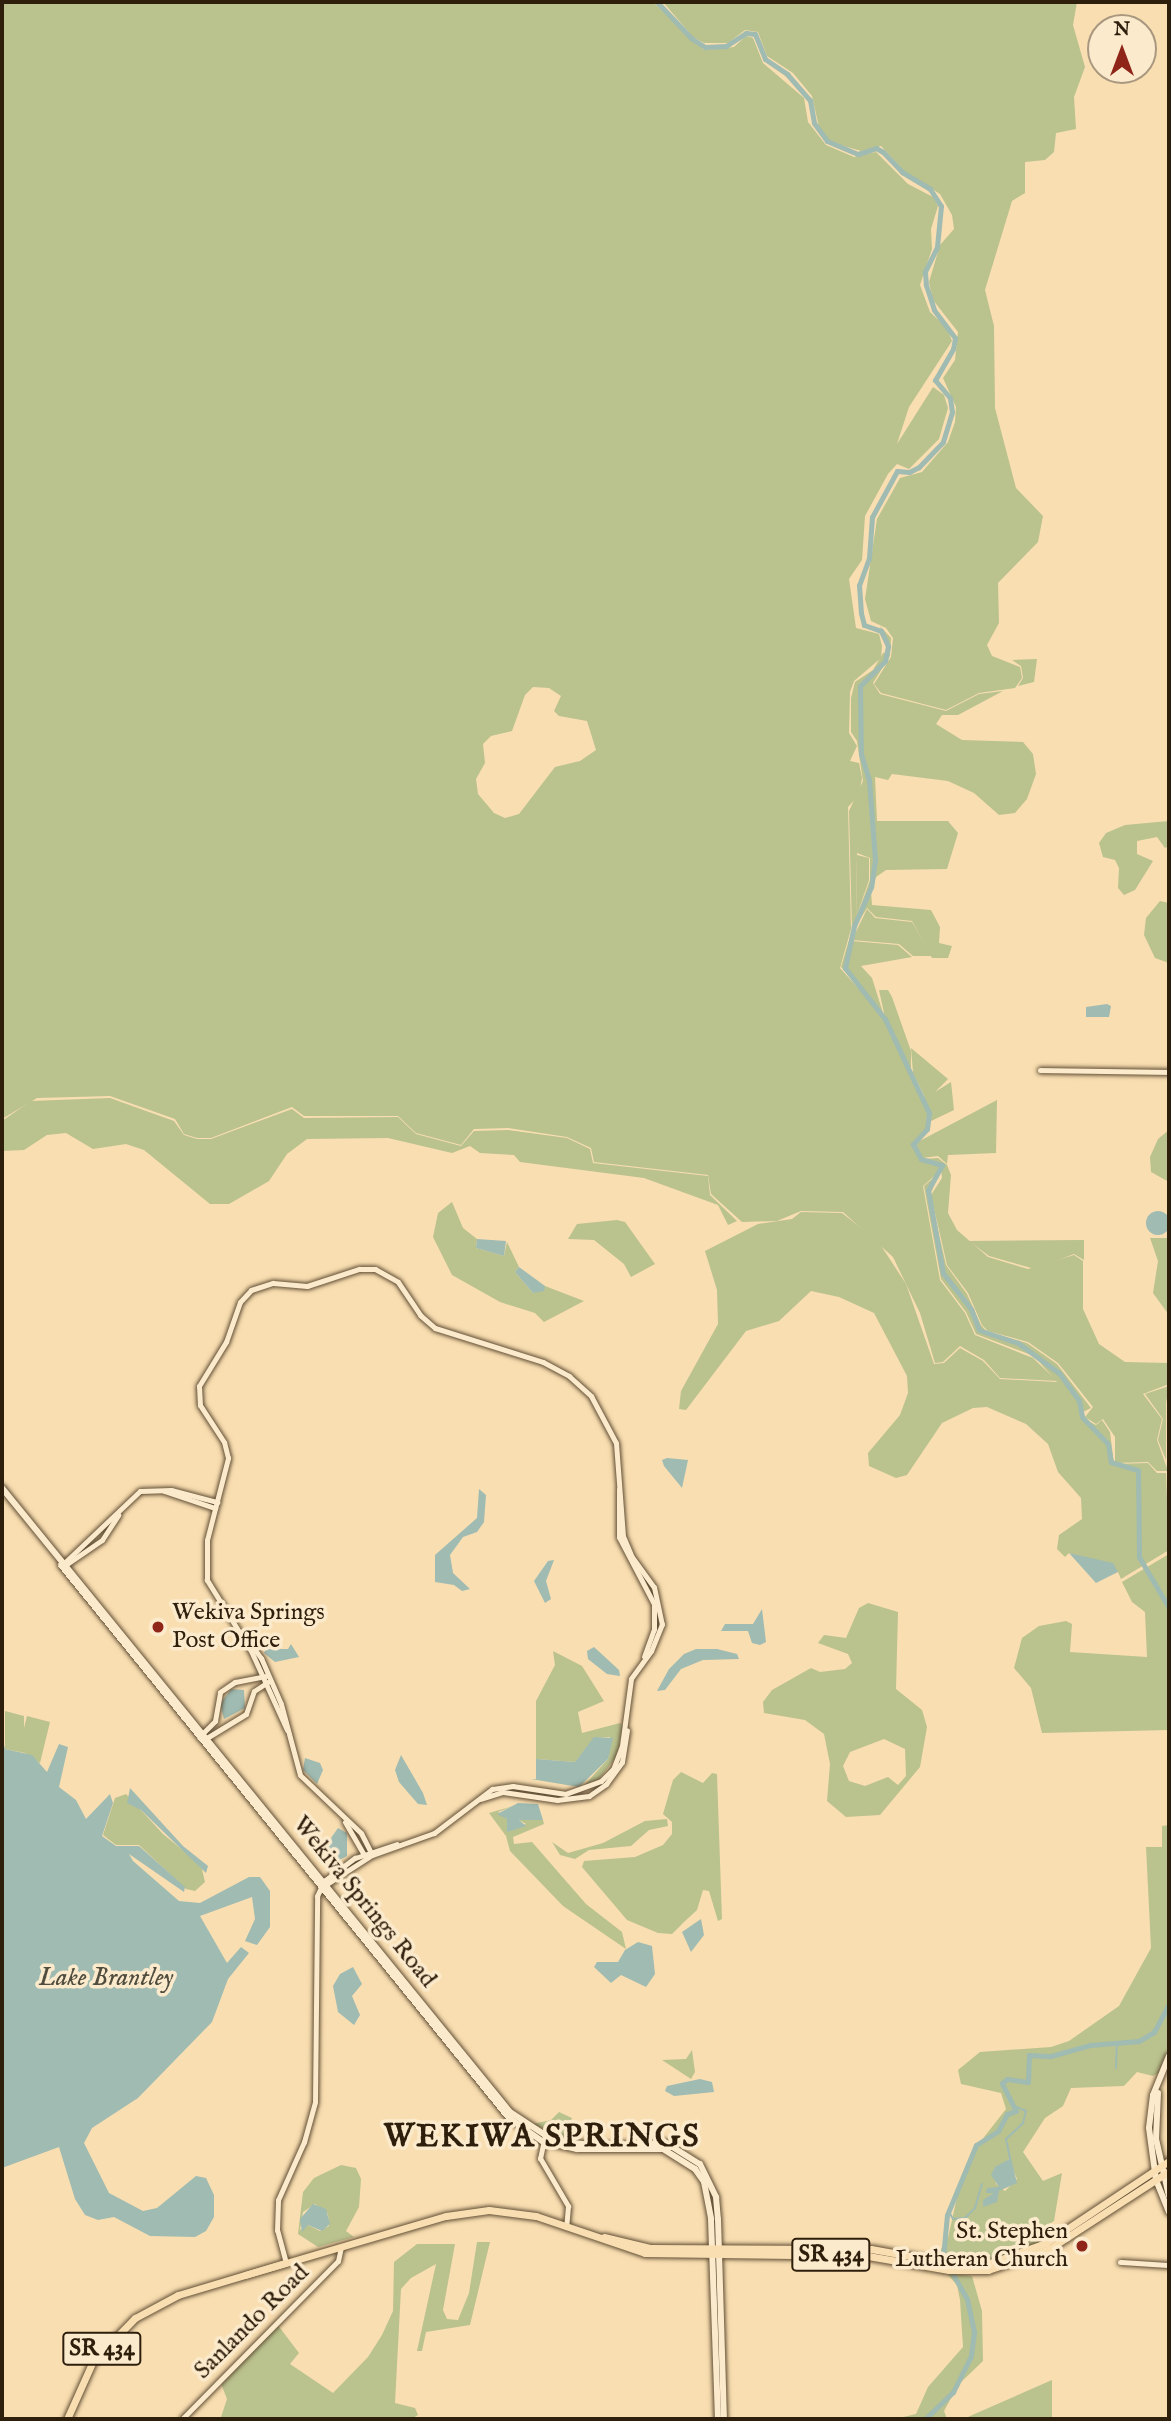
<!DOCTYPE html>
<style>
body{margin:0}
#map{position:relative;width:1171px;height:2421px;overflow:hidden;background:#f9deb1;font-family:"IM FELL English",serif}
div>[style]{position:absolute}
.green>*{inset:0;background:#bac28e}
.water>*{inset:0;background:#9fbbb2}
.round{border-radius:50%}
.stream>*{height:2px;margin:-1px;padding:0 1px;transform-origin:1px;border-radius:1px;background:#9fbbb2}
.river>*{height:5px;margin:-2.5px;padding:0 2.5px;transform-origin:2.5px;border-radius:2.5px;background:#9fbbb2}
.roads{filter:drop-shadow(0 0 2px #614e35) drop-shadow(0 0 2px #614e35)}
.tertiary>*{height:5px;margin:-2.5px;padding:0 2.5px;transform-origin:2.5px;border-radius:2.5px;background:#fbeacc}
.secondary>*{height:6px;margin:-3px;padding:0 3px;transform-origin:3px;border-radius:3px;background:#fbeacc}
.primary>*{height:7px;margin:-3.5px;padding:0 3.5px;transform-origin:3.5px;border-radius:3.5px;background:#f9deb1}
.dots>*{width:19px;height:19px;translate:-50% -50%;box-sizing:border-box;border:4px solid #fbeacc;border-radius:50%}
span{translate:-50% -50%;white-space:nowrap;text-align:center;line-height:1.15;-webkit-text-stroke:7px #fbeacc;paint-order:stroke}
.shield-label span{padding:2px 5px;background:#fbeacc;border:2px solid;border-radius:5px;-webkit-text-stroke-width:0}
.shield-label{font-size:23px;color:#2e1e0c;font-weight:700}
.poi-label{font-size:24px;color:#2e1e0c}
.left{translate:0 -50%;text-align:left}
.right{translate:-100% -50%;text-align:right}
.street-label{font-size:24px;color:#2e1e0c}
.water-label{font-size:26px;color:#504d3e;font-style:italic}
.district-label{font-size:32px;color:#2e1e0c;font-weight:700;letter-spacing:2px}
.frame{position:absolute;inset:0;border:4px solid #2e1e0c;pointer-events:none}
.north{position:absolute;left:1087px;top:14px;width:70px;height:70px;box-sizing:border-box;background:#fbeacc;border:2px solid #a9987f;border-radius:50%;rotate:0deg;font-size:19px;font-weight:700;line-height:28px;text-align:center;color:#2e1e0c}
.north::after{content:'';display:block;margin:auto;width:24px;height:32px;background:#8f2418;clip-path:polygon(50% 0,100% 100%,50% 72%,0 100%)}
</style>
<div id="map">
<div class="green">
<div style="clip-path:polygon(evenodd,2px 2px,653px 2px,704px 50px,734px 47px,746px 36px,753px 38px,763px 63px,804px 98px,808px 122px,826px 145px,854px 157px,876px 152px,908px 184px,933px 197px,938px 206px,931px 229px,932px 249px,920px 285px,930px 312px,947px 328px,952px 341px,909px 407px,897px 444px,933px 387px,944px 395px,948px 408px,939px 439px,909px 469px,897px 464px,888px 474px,865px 516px,862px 560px,849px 579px,856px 628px,879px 634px,882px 646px,881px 658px,854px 681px,850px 692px,849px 733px,857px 746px,850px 761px,859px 763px,862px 778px,859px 795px,848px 807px,851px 929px,840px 968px,885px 1018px,879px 990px,888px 990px,892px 997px,911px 1051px,911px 1072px,929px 1113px,927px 1129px,913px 1144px,922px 1159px,938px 1158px,947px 1165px,951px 1175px,948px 1213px,957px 1230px,988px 1257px,1028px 1269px,1074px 1255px,1083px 1261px,1083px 1309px,1099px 1344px,1125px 1362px,1169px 1363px,1169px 1384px,1143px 1394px,1162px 1419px,1157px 1440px,1168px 1471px,1157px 1471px,1148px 1462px,1115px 1463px,1115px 1437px,1103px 1419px,1096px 1424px,1085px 1417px,1093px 1407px,1058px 1363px,1028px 1342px,988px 1331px,982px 1325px,968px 1293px,947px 1265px,931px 1195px,942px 1178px,941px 1170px,923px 1186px,940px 1280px,965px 1313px,975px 1335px,1033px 1358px,1057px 1381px,1000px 1378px,984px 1360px,960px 1346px,943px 1362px,935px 1363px,920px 1313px,893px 1257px,843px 1212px,801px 1211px,777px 1221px,742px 1222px,711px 1194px,708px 1175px,594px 1162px,591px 1148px,567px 1137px,508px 1128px,474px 1129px,461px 1145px,416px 1133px,398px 1116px,304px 1116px,292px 1107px,211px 1138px,197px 1138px,184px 1134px,175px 1119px,110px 1096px,37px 1098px,2px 1119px,2px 2px,533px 687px,549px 688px,561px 696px,554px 711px,559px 716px,587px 721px,596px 750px,580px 761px,555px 767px,519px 814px,505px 818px,494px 813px,478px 794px,476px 779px,485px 763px,483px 744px,491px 736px,512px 731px,525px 695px,533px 687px)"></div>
<div style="clip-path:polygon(663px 2px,1077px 2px,1073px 25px,1085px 67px,1074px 97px,1076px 129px,1056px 133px,1054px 152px,1045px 160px,1025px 162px,1025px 193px,1012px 201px,985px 290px,994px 326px,995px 408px,1016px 488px,1043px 516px,1038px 542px,998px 583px,999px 623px,987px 645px,992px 656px,1020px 667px,1022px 678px,1015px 688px,979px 693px,946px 710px,881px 693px,874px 684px,891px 657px,893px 638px,886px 628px,871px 621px,865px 599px,877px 519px,900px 478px,922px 472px,948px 442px,955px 422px,956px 407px,943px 378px,955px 360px,958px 332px,933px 300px,929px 282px,940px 245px,954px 229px,952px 215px,940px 194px,905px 172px,881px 146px,861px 151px,830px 142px,819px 127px,812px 96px,793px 73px,767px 56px,758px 32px,745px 30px,728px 43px,704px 43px,693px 37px)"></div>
<div style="clip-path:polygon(evenodd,880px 626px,891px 638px,890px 656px,873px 683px,880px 694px,946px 711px,979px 694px,1003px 691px,958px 715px,942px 715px,936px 724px,962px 740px,1023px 742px,1033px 754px,1036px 774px,1027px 799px,1015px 813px,999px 815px,974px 793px,948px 781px,892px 774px,888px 780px,875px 777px,877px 821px,948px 821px,958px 833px,947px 869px,886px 870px,876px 877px,871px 892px,872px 905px,931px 910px,940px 927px,939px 943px,952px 946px,948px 958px,932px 958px,912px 921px,876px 917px,867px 908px,853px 931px,852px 941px,898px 945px,912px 957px,861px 966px,872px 978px,884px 1016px,841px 967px,852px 930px,849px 811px,863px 781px,857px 741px,851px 732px,851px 698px,855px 682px,873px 670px,883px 653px,889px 652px,880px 626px,857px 853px,870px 858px,870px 880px,856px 919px,857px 853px)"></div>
<div style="clip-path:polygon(1037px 659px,1034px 682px,1018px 686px,1023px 678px,1021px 666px,1012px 660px)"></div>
<div style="clip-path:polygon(1169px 821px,1169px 846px,1165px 848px,1157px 837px,1137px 841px,1137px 854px,1153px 861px,1135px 890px,1124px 895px,1118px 888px,1119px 868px,1115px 860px,1103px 857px,1099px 843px,1106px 833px,1125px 825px)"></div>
<div style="clip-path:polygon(857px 855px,869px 858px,869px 880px,856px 918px)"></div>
<div style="clip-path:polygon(1160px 901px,1169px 903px,1169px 963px,1155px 958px,1144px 935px,1146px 918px)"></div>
<div style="clip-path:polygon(867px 909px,875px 918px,912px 922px,932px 956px,913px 956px,899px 944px,852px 940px)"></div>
<div style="clip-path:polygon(911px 1048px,948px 1079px,935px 1092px,951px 1082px,954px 1110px,929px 1122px,924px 1095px,913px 1073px)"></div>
<div style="clip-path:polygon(110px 1098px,174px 1121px,184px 1135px,197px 1139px,211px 1139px,292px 1109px,304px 1118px,398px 1117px,416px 1134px,461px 1146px,474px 1131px,508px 1130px,567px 1138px,590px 1149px,593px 1163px,708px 1176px,710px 1195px,737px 1221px,728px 1225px,718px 1205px,644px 1178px,520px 1162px,514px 1155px,480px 1153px,470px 1146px,452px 1153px,388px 1138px,307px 1139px,287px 1154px,269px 1181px,229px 1204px,210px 1204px,144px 1150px,126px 1144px,93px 1149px,66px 1133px,47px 1135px,24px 1150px,2px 1151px,2px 1121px,31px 1101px)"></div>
<div style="clip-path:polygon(997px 1100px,996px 1153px,948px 1155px,947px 1164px,938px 1156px,922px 1158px,914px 1144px)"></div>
<div style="clip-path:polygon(1169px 1130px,1169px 1182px,1151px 1172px,1150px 1157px,1158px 1139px)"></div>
<div style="clip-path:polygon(940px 1172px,930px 1195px,946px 1265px,967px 1294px,981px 1325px,987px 1332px,1027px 1343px,1057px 1364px,1091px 1408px,1083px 1412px,1086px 1420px,1096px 1425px,1102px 1420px,1110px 1432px,1114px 1464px,1148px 1463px,1157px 1473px,1166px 1473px,1169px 1550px,1121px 1579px,1118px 1572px,1100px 1562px,1069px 1553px,1065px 1557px,1057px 1549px,1059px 1535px,1082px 1519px,1081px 1498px,1058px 1472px,1048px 1444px,1026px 1424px,987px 1407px,973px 1408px,942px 1423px,907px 1475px,896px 1478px,869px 1466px,868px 1453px,900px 1415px,908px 1393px,907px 1376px,874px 1313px,839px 1297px,811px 1291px,779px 1321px,746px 1331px,686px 1410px,679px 1409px,681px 1391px,718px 1324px,717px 1290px,705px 1251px,758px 1224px,792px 1219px,801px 1212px,842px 1213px,878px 1241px,906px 1284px,934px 1364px,944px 1363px,960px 1348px,983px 1361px,1000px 1379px,1057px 1382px,1034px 1356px,976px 1334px,966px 1312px,941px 1279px,924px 1186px)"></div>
<div style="clip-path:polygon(452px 1202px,463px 1228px,477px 1239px,476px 1248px,504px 1256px,507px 1242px,519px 1267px,515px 1272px,533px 1293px,545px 1286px,584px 1301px,544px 1322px,535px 1313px,500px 1302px,452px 1275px,433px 1237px,438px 1213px)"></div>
<div style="clip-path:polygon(617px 1220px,625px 1222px,655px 1264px,631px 1277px,624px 1264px,594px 1240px,568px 1239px,577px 1224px)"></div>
<div style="clip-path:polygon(1150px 1238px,1169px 1238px,1169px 1315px,1153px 1293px,1158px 1261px)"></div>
<div style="clip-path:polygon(1084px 1240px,1084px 1260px,1074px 1254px,1035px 1269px,989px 1256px,969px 1241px)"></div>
<div style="clip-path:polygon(1169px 1386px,1166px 1403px,1166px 1460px,1158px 1440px,1163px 1419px,1145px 1394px)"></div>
<div style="clip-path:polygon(1169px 1554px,1169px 1730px,1042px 1733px,1031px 1688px,1014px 1668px,1022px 1638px,1039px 1626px,1066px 1621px,1072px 1624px,1070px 1652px,1147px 1657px,1145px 1612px,1132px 1602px,1122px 1582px)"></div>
<div style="clip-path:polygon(evenodd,868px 1603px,898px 1612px,896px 1689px,922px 1710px,927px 1727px,920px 1767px,880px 1815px,846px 1817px,827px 1801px,830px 1764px,824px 1734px,805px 1720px,764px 1713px,763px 1702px,772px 1690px,811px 1668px,820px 1672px,845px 1669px,852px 1663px,848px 1654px,818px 1643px,824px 1635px,846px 1638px,859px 1608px,868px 1603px,884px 1739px,905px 1749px,906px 1776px,898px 1785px,888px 1777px,865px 1786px,849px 1781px,843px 1766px,850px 1752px,884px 1739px)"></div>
<div style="clip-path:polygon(553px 1651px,582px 1666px,604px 1701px,578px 1712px,582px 1733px,620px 1723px,623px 1727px,617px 1756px,598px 1780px,581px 1789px,608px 1759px,610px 1737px,594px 1738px,575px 1762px,536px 1759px,536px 1701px,555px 1665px)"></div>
<div style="clip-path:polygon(5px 1711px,24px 1716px,24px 1728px,27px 1716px,50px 1722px,40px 1763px,25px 1753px,5px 1749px)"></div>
<div style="clip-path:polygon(681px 1772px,703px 1783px,712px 1773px,717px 1774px,722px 1919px,718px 1921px,709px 1891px,703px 1890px,697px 1910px,684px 1922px,672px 1934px,658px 1933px,627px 1920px,582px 1867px,584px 1861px,635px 1857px,663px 1845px,672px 1834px,672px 1822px,663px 1814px,673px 1780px)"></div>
<div style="clip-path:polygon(126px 1794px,163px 1834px,201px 1865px,205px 1882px,195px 1891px,186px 1889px,139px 1845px,116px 1845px,103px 1835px,115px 1798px)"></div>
<div style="clip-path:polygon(513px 1806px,498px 1812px,507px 1819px,507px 1832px,526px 1824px,519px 1820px,543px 1820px,544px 1824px,513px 1837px,514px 1844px,532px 1842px,586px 1904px,622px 1932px,626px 1949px,563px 1906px,510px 1851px,506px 1836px,489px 1813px)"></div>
<div style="clip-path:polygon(667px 1819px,668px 1826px,649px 1830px,631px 1846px,589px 1850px,575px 1859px,560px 1855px,552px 1842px,568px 1853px,603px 1843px,645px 1821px)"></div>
<div style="clip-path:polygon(evenodd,1169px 1825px,1169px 2050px,1160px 2072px,1153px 2076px,1137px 2072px,1124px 2086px,1071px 2088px,1063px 2106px,1045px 2118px,1023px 2152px,1043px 2181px,1062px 2173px,1054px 2221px,1043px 2228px,1050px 2239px,998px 2260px,942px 2260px,936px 2257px,948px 2238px,961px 2179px,974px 2150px,1006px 2109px,1001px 2093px,961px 2084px,958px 2070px,980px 2052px,1051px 2047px,1069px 2041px,1119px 2006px,1151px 1948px,1146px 1847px,1162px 1847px,1162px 1826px,1169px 1825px,1009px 2159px,1017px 2179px,1005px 2191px,996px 2184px,994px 2169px,1009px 2159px)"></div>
<div style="clip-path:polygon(692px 2050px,695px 2072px,691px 2079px,662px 2060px,686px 2059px)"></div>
<div style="clip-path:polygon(559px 2112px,572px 2118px,563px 2137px,532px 2124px,551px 2120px)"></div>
<div style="clip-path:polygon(evenodd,341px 2165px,356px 2168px,361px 2179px,359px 2207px,346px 2231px,354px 2237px,318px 2247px,298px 2234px,303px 2192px,314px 2178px,341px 2165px,315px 2204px,328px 2214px,329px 2226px,320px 2231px,308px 2225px,300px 2230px,303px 2212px,315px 2204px)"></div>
<div style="clip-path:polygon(477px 2242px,490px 2242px,470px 2325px,426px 2332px,422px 2351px,417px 2351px,436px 2264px,411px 2278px,401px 2289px,395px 2403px,415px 2408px,418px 2415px,411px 2419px,209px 2419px,221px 2417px,227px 2399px,220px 2381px,277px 2324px,299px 2353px,290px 2364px,333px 2393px,368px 2357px,382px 2335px,393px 2311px,394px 2262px,417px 2244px,455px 2244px,443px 2310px,447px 2319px,458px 2320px,469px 2293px)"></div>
<div style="clip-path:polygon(946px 2273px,972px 2276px,982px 2311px,983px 2361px,958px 2385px,944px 2411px,947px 2419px,895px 2419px,916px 2414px,928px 2387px,963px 2347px,960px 2300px,957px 2285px)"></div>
<div style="clip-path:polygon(1052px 2380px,1052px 2419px,964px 2419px,970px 2416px)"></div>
</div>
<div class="water">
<div style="clip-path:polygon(1107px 1004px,1111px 1006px,1109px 1017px,1086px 1017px,1086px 1007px)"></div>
<div class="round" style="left:1146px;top:1211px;width:24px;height:24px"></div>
<div style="clip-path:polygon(477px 1239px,506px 1241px,504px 1256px,476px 1248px)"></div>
<div style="clip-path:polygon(519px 1267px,545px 1286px,544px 1291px,533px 1293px,515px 1272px)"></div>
<div style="clip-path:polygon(667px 1458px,688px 1460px,682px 1488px,664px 1466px,662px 1460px)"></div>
<div style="clip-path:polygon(479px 1489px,486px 1495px,484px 1522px,477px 1532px,463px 1537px,450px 1555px,453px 1573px,470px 1589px,462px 1591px,454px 1585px,435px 1582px,435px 1555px,477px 1518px)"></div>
<div style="clip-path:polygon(1069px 1553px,1113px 1563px,1118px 1572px,1096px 1583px)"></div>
<div style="clip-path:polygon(554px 1560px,546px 1581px,551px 1599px,545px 1603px,534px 1581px,548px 1561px)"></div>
<div style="clip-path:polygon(762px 1609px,766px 1642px,760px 1645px,752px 1643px,748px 1631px,721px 1631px,725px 1624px,753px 1624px)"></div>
<div style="clip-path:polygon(291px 1644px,299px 1657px,275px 1662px,264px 1653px,266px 1649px,288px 1649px)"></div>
<div style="clip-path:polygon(594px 1647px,619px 1670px,620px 1676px,607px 1674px,588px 1659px,587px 1651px)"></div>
<div style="clip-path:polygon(696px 1649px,717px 1649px,737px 1654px,739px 1659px,703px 1660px,681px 1669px,665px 1690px,657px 1691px,669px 1669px,684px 1654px)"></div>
<div style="clip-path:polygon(231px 1689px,244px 1690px,245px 1708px,224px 1719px,220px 1704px)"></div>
<div style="clip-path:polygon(2px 1735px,5px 1749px,32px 1755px,47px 1772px,59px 1744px,68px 1747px,59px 1787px,76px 1800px,86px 1819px,110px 1794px,113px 1803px,102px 1836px,116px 1846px,139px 1846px,185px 1887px,184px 1892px,129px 1854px,133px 1861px,179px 1901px,200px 1903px,249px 1877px,260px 1877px,270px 1891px,270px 1927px,257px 1945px,245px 1941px,255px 1919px,252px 1897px,200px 1916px,227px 1963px,241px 1947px,249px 1953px,228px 1979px,212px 2022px,138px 2098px,92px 2128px,84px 2143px,109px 2193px,143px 2211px,157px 2208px,196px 2176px,206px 2178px,214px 2195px,214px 2217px,206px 2231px,195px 2237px,150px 2236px,114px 2217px,98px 2220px,85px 2215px,75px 2199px,59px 2147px,2px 2168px)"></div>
<div style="clip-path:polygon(594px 1737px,613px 1738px,608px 1759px,579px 1787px,531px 1779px,536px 1779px,536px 1759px,575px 1762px)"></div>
<div style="clip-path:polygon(401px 1755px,423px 1793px,427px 1805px,418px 1804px,399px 1782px,395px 1770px)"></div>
<div style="clip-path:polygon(305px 1758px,320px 1763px,323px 1770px,317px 1784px,303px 1770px)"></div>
<div style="clip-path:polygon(130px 1788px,183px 1846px,208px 1866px,206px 1873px,141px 1810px,127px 1803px)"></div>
<div style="clip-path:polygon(518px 1803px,538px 1804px,543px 1820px,519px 1820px,526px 1826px,507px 1832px,507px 1819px,497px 1814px)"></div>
<div style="clip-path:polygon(338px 1828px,347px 1833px,347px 1856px,326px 1867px,319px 1855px)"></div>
<div style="clip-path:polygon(701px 1919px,704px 1935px,691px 1952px,682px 1932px)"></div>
<div style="clip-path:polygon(638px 1942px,652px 1946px,655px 1974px,646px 1987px,621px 1975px,611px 1983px,594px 1967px,597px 1962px,618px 1962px,625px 1950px)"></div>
<div style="clip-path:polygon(353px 1967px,362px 1984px,352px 1996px,360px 2015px,354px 2025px,338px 2012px,333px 1986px,340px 1974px)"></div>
<div style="clip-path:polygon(700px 2079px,712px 2082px,714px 2092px,674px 2096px,665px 2091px,667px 2086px)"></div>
<div style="clip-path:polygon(1011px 2158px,1017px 2183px,999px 2191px,997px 2202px,983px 2207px,983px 2200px,994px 2193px,986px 2193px,987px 2188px,999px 2187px,991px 2175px,995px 2167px)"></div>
<div style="clip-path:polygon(313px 2204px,326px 2209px,330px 2224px,322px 2231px,308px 2225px,302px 2232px,300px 2219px)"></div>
</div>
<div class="stream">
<div style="left:1116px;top:2068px;width:24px;rotate:-88deg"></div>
<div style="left:1010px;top:2158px;width:19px;rotate:-102deg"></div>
<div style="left:1006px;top:2139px;width:23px;rotate:-43deg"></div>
<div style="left:1023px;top:2123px;width:12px;rotate:-76deg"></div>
<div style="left:1026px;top:2111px;width:13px;rotate:-157deg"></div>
<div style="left:948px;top:2210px;width:10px;rotate:61deg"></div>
<div style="left:953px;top:2219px;width:12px;rotate:-5deg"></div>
<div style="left:965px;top:2218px;width:14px;rotate:-45deg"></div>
<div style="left:975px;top:2208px;width:25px;rotate:-74deg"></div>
</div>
<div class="river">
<div style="left:657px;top:2px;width:50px;rotate:46.6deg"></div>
<div style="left:691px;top:38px;width:17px;rotate:33deg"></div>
<div style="left:705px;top:47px;width:21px;rotate:-3deg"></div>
<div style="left:726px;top:46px;width:24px;rotate:-33deg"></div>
<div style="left:746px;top:33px;width:9px;rotate:6deg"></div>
<div style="left:755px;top:34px;width:27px;rotate:68deg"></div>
<div style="left:765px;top:59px;width:27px;rotate:34deg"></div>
<div style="left:787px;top:74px;width:35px;rotate:49deg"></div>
<div style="left:810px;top:100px;width:23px;rotate:80deg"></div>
<div style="left:814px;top:123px;width:22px;rotate:54deg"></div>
<div style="left:827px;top:141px;width:34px;rotate:23deg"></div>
<div style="left:858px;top:154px;width:19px;rotate:-18deg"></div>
<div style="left:876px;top:148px;width:8px;rotate:30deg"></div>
<div style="left:883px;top:152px;width:28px;rotate:46deg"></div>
<div style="left:902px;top:172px;width:33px;rotate:31deg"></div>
<div style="left:930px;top:189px;width:20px;rotate:57deg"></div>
<div style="left:941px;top:206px;width:41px;rotate:95.6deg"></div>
<div style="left:937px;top:247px;width:28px;rotate:116deg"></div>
<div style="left:925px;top:272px;width:13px;rotate:86deg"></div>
<div style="left:926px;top:285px;width:26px;rotate:72deg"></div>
<div style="left:934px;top:310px;width:35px;rotate:53deg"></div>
<div style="left:955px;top:338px;width:11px;rotate:100deg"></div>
<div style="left:953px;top:349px;width:36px;rotate:120deg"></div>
<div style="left:935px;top:380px;width:23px;rotate:50deg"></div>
<div style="left:950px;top:398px;width:14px;rotate:82deg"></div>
<div style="left:952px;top:412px;width:31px;rotate:107deg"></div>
<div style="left:943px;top:442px;width:35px;rotate:134deg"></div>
<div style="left:919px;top:467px;width:11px;rotate:153deg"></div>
<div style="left:909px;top:472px;width:12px;rotate:-175deg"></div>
<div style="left:897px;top:471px;width:52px;rotate:118.5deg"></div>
<div style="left:872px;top:517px;width:41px;rotate:94.2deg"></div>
<div style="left:869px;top:558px;width:29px;rotate:110deg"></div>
<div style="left:859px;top:585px;width:28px;rotate:86deg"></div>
<div style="left:861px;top:613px;width:12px;rotate:76deg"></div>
<div style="left:864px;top:625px;width:18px;rotate:19deg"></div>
<div style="left:881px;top:631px;width:17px;rotate:65deg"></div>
<div style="left:888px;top:646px;width:15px;rotate:101deg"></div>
<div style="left:885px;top:661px;width:35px;rotate:135deg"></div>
<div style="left:860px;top:686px;width:68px;rotate:89.2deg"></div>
<div style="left:861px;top:754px;width:27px;rotate:73deg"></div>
<div style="left:869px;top:780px;width:80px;rotate:85.7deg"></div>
<div style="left:875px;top:860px;width:27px;rotate:98deg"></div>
<div style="left:871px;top:887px;width:43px;rotate:113.6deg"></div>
<div style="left:854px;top:926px;width:43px;rotate:102.1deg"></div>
<div style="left:845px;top:968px;width:65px;rotate:51.9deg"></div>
<div style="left:885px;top:1019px;width:104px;rotate:64.9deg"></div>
<div style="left:929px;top:1113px;width:16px;rotate:97deg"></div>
<div style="left:927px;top:1129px;width:21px;rotate:133deg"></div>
<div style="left:913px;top:1144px;width:17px;rotate:62deg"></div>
<div style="left:921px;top:1159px;width:22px;rotate:16deg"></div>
<div style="left:942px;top:1165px;width:29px;rotate:119deg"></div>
<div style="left:928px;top:1190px;width:84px;rotate:79.8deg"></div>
<div style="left:943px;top:1273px;width:46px;rotate:52.1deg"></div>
<div style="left:971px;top:1309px;width:22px;rotate:69deg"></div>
<div style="left:979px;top:1330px;width:41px;rotate:18.4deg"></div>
<div style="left:1018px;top:1343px;width:51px;rotate:36.2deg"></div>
<div style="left:1059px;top:1373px;width:34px;rotate:54deg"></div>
<div style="left:1079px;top:1401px;width:16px;rotate:79deg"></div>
<div style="left:1082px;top:1417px;width:37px;rotate:46deg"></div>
<div style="left:1108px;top:1444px;width:18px;rotate:81deg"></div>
<div style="left:1111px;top:1462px;width:28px;rotate:17deg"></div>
<div style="left:1138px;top:1470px;width:87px;rotate:89.3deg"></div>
<div style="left:1139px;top:1557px;width:59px;rotate:59.5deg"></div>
<div style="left:925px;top:2419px;width:39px;rotate:-44deg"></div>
<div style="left:953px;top:2392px;width:40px;rotate:-63.4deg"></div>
<div style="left:971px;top:2356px;width:24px;rotate:-83deg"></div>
<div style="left:974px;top:2332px;width:34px;rotate:-102deg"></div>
<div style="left:967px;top:2299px;width:48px;rotate:-119.7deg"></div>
<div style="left:943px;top:2257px;width:42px;rotate:-84.6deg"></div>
<div style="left:947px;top:2215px;width:76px;rotate:-67.5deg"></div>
<div style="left:976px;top:2145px;width:26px;rotate:-32deg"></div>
<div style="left:998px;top:2131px;width:19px;rotate:-62deg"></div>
<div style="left:1007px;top:2114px;width:9px;rotate:-18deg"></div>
<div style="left:1016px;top:2111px;width:31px;rotate:-117deg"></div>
<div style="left:1002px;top:2083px;width:6px;rotate:-39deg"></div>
<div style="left:1007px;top:2079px;width:21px;rotate:8deg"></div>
<div style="left:1028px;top:2082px;width:27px;rotate:-88deg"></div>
<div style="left:1029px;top:2055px;width:22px;rotate:3deg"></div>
<div style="left:1051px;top:2056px;width:41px;rotate:-15.8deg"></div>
<div style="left:1090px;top:2045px;width:49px;rotate:-4.7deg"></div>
<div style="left:1139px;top:2041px;width:17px;rotate:-31deg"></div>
<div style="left:1154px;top:2032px;width:32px;rotate:-62deg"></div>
</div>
<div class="roads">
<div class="tertiary">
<div style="left:1040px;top:1070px;width:129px;rotate:0.9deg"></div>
<div style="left:619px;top:1489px;width:48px;rotate:90deg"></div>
<div style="left:619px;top:1537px;width:76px;rotate:62.4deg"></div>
<div style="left:654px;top:1604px;width:25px;rotate:90deg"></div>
<div style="left:654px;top:1629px;width:29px;rotate:110deg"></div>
<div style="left:164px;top:1491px;width:54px;rotate:18.4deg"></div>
<div style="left:63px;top:1564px;width:106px;rotate:-43.5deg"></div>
<div style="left:140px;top:1491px;width:31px;rotate:-2deg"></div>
<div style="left:171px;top:1490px;width:48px;rotate:14.6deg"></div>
<div style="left:64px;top:1566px;width:46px;rotate:-34.4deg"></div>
<div style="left:102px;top:1540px;width:30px;rotate:-57deg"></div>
<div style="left:250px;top:1643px;width:19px;rotate:54deg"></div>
<div style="left:261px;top:1658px;width:50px;rotate:66.5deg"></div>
<div style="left:281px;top:1704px;width:73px;rotate:75deg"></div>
<div style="left:300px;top:1775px;width:84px;rotate:43.6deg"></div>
<div style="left:361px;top:1833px;width:22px;rotate:63deg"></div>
<div style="left:287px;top:1730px;width:87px;rotate:-114.5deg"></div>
<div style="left:251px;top:1651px;width:84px;rotate:-121.8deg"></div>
<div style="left:207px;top:1580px;width:40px;rotate:-90deg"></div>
<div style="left:207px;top:1540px;width:85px;rotate:-75.6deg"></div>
<div style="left:228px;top:1458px;width:16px;rotate:-104deg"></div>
<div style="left:224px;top:1442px;width:44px;rotate:-123deg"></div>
<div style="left:200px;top:1405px;width:19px;rotate:-93deg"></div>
<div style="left:199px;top:1386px;width:52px;rotate:-58.5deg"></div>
<div style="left:226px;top:1342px;width:42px;rotate:-70.7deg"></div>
<div style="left:240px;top:1302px;width:16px;rotate:-47deg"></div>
<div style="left:251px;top:1290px;width:23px;rotate:-18deg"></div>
<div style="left:273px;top:1283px;width:34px;rotate:5deg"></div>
<div style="left:307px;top:1286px;width:55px;rotate:-18.1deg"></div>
<div style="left:359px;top:1269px;width:16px"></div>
<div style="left:375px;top:1269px;width:26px;rotate:29deg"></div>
<div style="left:398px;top:1282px;width:40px;rotate:56deg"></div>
<div style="left:420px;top:1315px;width:20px;rotate:41deg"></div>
<div style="left:435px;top:1328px;width:113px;rotate:17.5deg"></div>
<div style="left:543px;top:1362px;width:30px;rotate:28deg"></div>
<div style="left:569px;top:1376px;width:30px;rotate:42deg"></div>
<div style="left:591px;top:1396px;width:53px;rotate:62deg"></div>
<div style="left:616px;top:1443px;width:93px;rotate:85.7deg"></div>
<div style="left:623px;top:1536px;width:23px;rotate:67deg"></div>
<div style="left:632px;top:1557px;width:37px;rotate:54deg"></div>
<div style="left:654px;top:1587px;width:38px;rotate:78deg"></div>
<div style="left:662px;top:1624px;width:29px;rotate:112deg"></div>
<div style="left:651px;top:1651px;width:34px;rotate:126deg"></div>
<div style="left:631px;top:1679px;width:68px;rotate:97.7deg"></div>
<div style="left:622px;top:1746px;width:25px;rotate:111deg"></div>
<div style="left:613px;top:1769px;width:17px;rotate:135deg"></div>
<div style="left:601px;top:1781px;width:37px;rotate:160deg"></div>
<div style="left:566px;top:1794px;width:54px;rotate:-171.4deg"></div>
<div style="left:513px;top:1786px;width:21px;rotate:172deg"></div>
<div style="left:492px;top:1789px;width:73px;rotate:142.8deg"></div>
<div style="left:434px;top:1833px;width:66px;rotate:160.5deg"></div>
<div style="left:372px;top:1855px;width:59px;rotate:147.4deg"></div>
<div style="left:199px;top:1737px;width:23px;rotate:-45deg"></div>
<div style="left:215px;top:1721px;width:29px;rotate:-80deg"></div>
<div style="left:220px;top:1692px;width:18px;rotate:-34deg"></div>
<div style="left:235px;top:1682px;width:32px;rotate:-11deg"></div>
<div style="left:205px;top:1739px;width:48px;rotate:-31.4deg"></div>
<div style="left:246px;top:1714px;width:24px;rotate:-71deg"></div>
<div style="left:254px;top:1691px;width:17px;rotate:-33deg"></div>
<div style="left:480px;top:1799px;width:24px;rotate:-17deg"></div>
<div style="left:503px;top:1792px;width:55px;rotate:8.4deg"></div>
<div style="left:557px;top:1800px;width:32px;rotate:-7deg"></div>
<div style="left:589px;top:1796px;width:21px;rotate:-35deg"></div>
<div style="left:606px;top:1784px;width:27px;rotate:-54deg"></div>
<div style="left:622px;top:1762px;width:32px;rotate:-81deg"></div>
<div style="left:345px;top:1822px;width:39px;rotate:60deg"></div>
<div style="left:545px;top:2135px;width:24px;rotate:102deg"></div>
<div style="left:540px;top:2158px;width:56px;rotate:59.7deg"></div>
<div style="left:568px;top:2206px;width:21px;rotate:95deg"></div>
<div style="left:1120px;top:2262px;width:49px;rotate:3.5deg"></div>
<div style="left:286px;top:2263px;width:34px;rotate:-105deg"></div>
<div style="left:277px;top:2230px;width:30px;rotate:-88deg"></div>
<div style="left:278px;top:2200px;width:64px;rotate:-65.9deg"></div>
<div style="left:304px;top:2142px;width:41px;rotate:-74.6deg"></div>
<div style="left:315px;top:2102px;width:206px;rotate:-89.4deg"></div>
<div style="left:317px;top:1896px;width:17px;rotate:-65deg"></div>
<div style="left:324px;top:1881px;width:39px;rotate:-37deg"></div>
<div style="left:355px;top:1858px;width:44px;rotate:-18.4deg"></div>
<div style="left:182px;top:2419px;width:222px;rotate:-45.4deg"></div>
<div style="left:338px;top:2261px;width:14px;rotate:-78deg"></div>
</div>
<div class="secondary">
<div style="left:2px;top:1488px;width:805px;rotate:50.85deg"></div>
<div style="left:510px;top:2112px;width:42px;rotate:33.3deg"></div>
<div style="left:545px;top:2135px;width:22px;rotate:18deg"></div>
<div style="left:566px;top:2142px;width:35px;rotate:7deg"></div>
<div style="left:601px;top:2146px;width:65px;rotate:-2.6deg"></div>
<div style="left:666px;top:2143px;width:40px;rotate:32deg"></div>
<div style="left:700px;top:2164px;width:37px;rotate:64deg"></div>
<div style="left:716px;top:2197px;width:22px;rotate:85deg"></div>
<div style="left:718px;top:2219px;width:200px;rotate:88.3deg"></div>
<div style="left:61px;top:1565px;width:712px;rotate:50.99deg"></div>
<div style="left:509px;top:2118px;width:40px;rotate:34.9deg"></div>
<div style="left:542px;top:2141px;width:36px;rotate:13deg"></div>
<div style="left:577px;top:2149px;width:86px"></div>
<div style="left:663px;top:2149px;width:38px;rotate:32deg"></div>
<div style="left:695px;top:2169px;width:16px;rotate:55deg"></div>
<div style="left:704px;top:2182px;width:38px;rotate:79deg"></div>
<div style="left:711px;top:2219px;width:200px;rotate:88deg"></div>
<div style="left:1169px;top:2056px;width:42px;rotate:112.3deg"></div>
<div style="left:1153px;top:2095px;width:33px;rotate:97deg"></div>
<div style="left:1149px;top:2128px;width:52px;rotate:82.3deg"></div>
<div style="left:1156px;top:2180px;width:35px;rotate:68deg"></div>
<div style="left:1158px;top:2093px;width:46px;rotate:92.5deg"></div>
<div style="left:1156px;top:2139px;width:58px;rotate:77.2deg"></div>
</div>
<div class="primary">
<div style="left:604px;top:2237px;width:47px;rotate:13.4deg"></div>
<div style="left:650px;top:2248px;width:221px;rotate:0.3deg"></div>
<div style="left:871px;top:2249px;width:73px;rotate:10.2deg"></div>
<div style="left:943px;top:2262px;width:47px;rotate:1.2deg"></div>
<div style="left:990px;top:2263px;width:59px;rotate:-19.7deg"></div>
<div style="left:1046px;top:2243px;width:148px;rotate:-33.7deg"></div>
<div style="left:245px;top:2275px;width:209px;rotate:-16.4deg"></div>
<div style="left:446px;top:2216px;width:43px;rotate:-7.9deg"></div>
<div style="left:489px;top:2210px;width:47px;rotate:7.3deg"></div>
<div style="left:536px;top:2216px;width:115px;rotate:18.7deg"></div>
<div style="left:645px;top:2253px;width:223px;rotate:0.8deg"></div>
<div style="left:868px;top:2256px;width:82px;rotate:9.8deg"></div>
<div style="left:949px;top:2270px;width:39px"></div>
<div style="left:988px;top:2270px;width:65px;rotate:-19deg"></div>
<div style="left:1049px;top:2249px;width:143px;rotate:-33deg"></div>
<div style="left:67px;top:2419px;width:64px;rotate:-65.9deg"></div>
<div style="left:93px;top:2361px;width:60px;rotate:-45.7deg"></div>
<div style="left:135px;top:2318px;width:49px;rotate:-28.1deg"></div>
<div style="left:178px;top:2295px;width:112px;rotate:-16.7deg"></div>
</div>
</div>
<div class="dots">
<div style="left:158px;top:1627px;background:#8f2418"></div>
<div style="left:1082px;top:2246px;background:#8f2418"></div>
</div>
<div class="shield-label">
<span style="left:831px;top:2255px">SR 434</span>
<span style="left:102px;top:2349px">SR 434</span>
</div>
<div class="poi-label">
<span class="left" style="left:172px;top:1627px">Wekiva Springs<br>Post Office</span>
<span class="right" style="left:1068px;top:2246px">St. Stephen<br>Lutheran Church</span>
</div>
<div class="street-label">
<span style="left:364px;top:1902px;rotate:51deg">Wekiva Springs Road</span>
<span style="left:252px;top:2322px;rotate:-45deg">Sanlando Road</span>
</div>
<div class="water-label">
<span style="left:106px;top:1978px">Lake Brantley</span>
</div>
<div class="district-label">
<span style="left:542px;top:2138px">WEKIWA SPRINGS</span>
</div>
<div class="frame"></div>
<div class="north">N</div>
</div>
